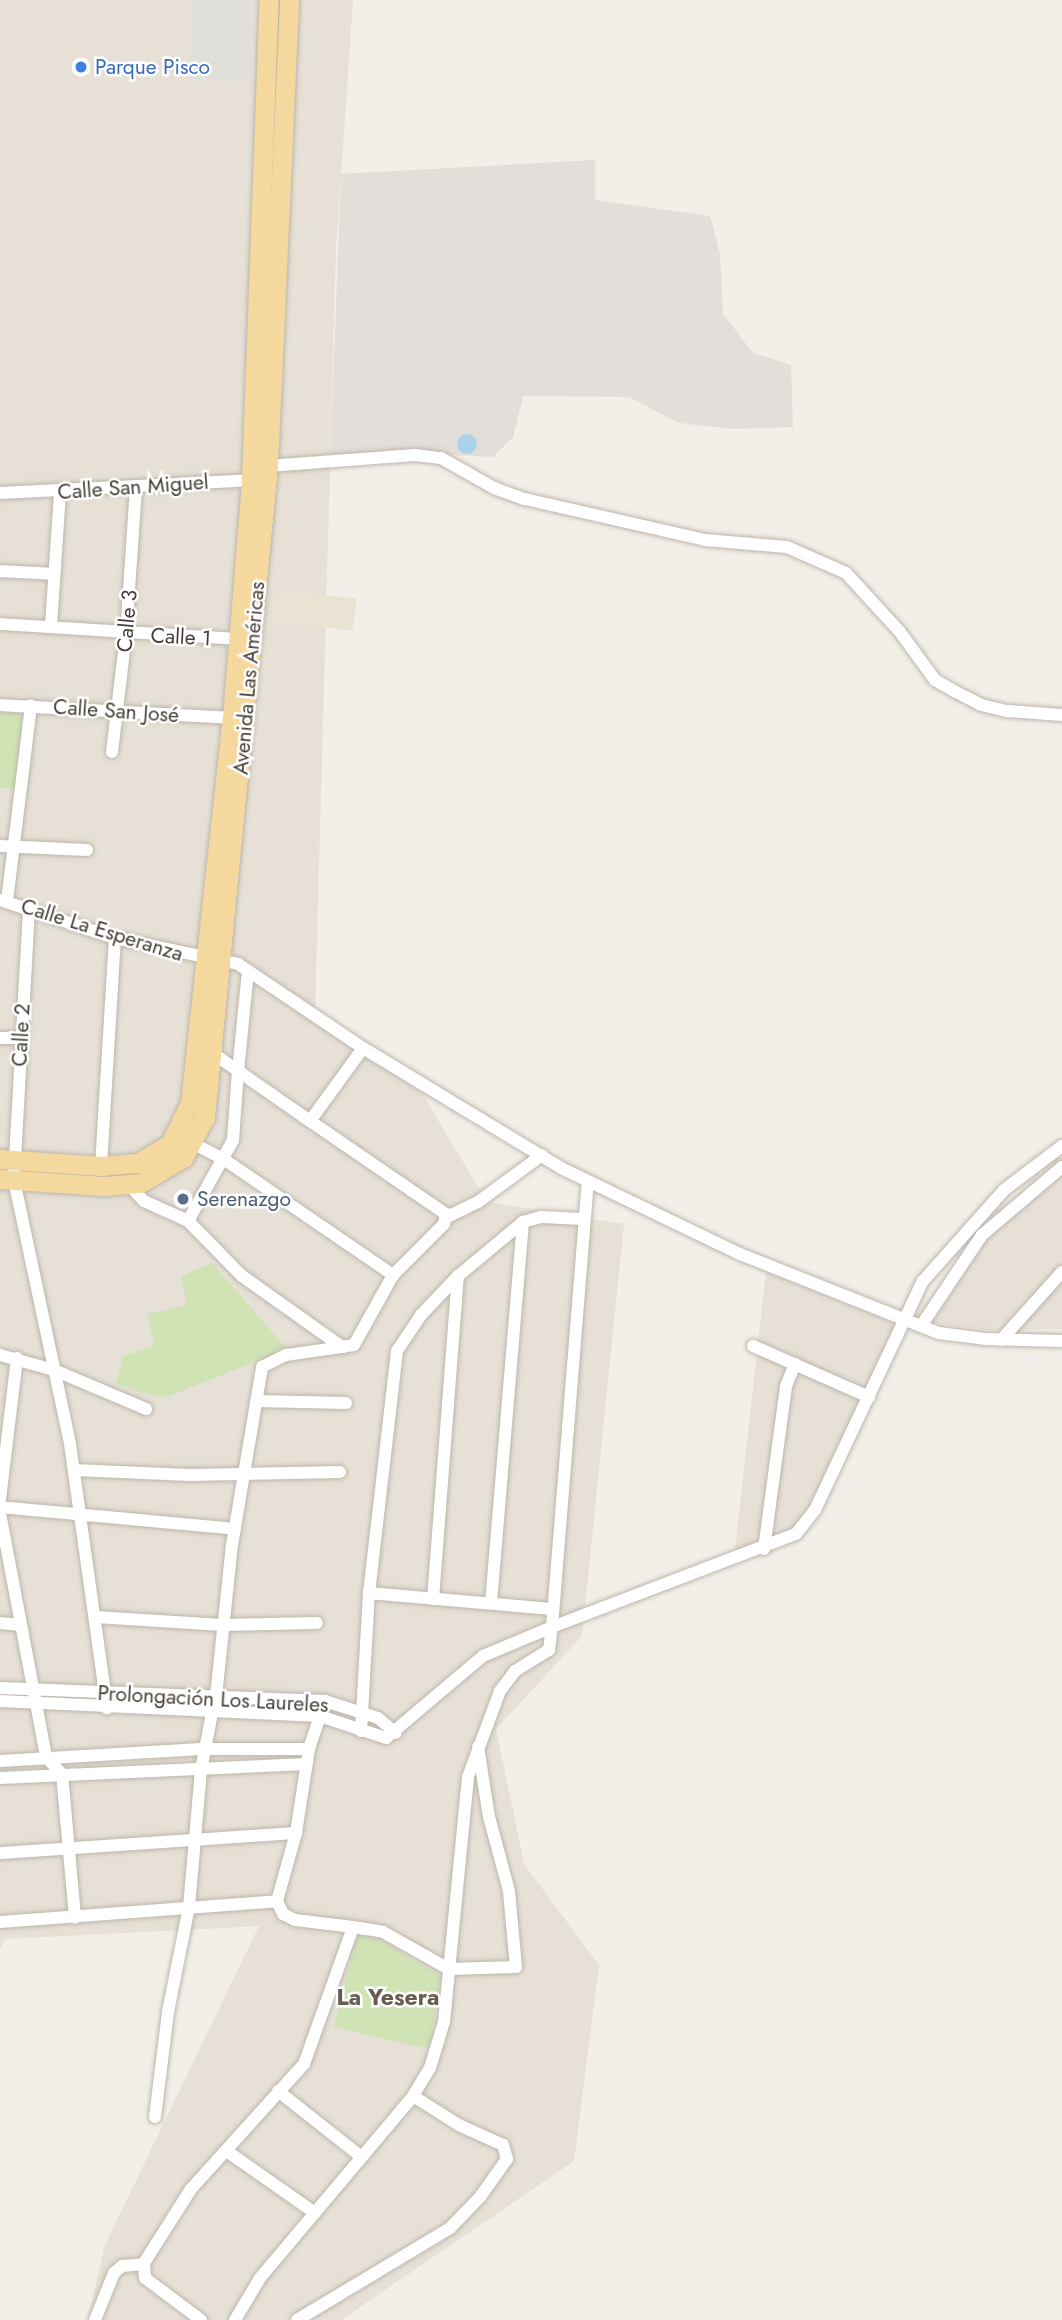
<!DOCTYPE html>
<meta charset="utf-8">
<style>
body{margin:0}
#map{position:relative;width:1062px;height:2320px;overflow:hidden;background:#f2efe8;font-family:Jost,sans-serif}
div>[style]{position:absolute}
.residential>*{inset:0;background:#e6e0d6}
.industrial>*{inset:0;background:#e2ded9}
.education>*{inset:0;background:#eae2d3;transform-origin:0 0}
.green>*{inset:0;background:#d0e3b4}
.parking>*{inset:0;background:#e1dfdc;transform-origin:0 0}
.water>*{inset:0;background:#aad3ea}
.round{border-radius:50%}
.roads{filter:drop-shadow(0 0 2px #bdb6ab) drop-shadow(0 0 2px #bdb6ab)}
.minor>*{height:12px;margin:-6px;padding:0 6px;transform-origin:6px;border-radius:6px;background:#fff}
.primary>*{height:19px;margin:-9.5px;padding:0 9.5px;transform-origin:9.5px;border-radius:9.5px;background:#f5d89e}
.dots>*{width:19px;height:19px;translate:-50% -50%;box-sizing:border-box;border:4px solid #fff;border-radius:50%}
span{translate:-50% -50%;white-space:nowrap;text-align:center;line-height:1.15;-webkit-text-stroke:5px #fff;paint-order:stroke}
.shop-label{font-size:21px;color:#366cbe}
.left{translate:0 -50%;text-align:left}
.street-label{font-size:21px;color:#453f37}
.service-label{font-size:21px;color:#4e5e75}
.neighbourhood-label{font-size:23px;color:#675c4f;font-weight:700}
</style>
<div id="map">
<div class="residential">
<div style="clip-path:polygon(0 0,353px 0,336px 248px,315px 1011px,423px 1095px,487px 1202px,624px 1224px,582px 1636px,496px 1729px,524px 1864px,599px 1965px,574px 2161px,341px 2320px,88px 2320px,104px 2247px,259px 1926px,5px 1939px,0 1949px)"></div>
<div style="clip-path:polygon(1062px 1158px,1062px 1329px,984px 1330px,930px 1322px,972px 1236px)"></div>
<div style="clip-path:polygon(766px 1272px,896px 1324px,875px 1378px,802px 1522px,787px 1533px,735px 1550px)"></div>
</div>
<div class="industrial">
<div style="clip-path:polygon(595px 160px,595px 200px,710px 216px,720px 254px,723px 314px,753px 353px,791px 365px,793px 427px,733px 429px,679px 423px,629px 397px,523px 396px,513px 437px,493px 457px,437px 454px,330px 460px,341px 174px)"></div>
</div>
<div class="education">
<div style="left:275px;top:590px;width:82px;height:32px;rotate:6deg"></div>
</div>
<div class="green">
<div style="clip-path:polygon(0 712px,18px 713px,22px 719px,16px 789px,0 788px)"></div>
<div style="clip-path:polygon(212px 1263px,287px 1349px,169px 1396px,158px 1397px,116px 1384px,123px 1356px,154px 1346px,148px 1314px,187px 1305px,181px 1276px)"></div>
<div style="clip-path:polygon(357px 1936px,374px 1937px,441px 1976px,430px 2045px,424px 2048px,334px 2027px)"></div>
</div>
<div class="parking">
<div style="left:190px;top:0;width:61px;height:79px"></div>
</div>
<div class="water">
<div class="round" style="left:457px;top:434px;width:20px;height:20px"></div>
</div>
<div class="roads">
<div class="minor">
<div style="left:268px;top:466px;width:147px;rotate:-4.3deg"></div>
<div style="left:415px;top:455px;width:26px;rotate:7deg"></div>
<div style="left:441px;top:458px;width:61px;rotate:29.5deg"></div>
<div style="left:494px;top:488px;width:33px;rotate:20deg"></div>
<div style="left:525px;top:499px;width:185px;rotate:12.8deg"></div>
<div style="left:705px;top:540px;width:82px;rotate:4.9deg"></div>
<div style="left:787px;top:547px;width:64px;rotate:23.8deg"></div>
<div style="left:846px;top:573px;width:80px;rotate:47.5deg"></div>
<div style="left:900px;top:632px;width:59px;rotate:53.9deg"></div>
<div style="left:935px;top:680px;width:24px;rotate:30deg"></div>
<div style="left:956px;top:692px;width:28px;rotate:27deg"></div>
<div style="left:981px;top:705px;width:28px;rotate:13deg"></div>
<div style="left:1008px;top:711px;width:54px;rotate:4.2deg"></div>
<div style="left:0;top:493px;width:256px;rotate:-2.9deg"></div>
<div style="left:0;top:571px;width:54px;rotate:3.2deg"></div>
<div style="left:0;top:624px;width:237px;rotate:3.6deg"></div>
<div style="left:51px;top:625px;width:132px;rotate:-86.1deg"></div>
<div style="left:0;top:705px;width:232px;rotate:3.2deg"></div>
<div style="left:112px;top:752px;width:119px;rotate:-83.2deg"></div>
<div style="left:126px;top:634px;width:145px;rotate:-86.1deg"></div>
<div style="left:0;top:846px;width:87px;rotate:2.6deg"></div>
<div style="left:0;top:900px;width:121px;rotate:18.3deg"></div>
<div style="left:115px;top:938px;width:126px;rotate:11.9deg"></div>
<div style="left:238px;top:964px;width:151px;rotate:33.9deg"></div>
<div style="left:363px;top:1048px;width:232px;rotate:31.2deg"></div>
<div style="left:561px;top:1168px;width:199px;rotate:25.7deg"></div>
<div style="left:740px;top:1254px;width:214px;rotate:21.7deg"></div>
<div style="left:939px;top:1333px;width:46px;rotate:7.4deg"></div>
<div style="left:985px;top:1339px;width:77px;rotate:1.5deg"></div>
<div style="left:7px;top:901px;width:197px;rotate:-83deg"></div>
<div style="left:29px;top:909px;width:271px;rotate:93.2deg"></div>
<div style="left:14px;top:1180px;width:270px;rotate:78deg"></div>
<div style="left:70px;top:1444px;width:267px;rotate:82deg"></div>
<div style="left:0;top:1038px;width:20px"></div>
<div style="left:214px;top:1054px;width:29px;rotate:35deg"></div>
<div style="left:238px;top:1071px;width:88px;rotate:34.8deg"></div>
<div style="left:310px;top:1121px;width:165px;rotate:34.4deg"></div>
<div style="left:446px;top:1214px;width:10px;rotate:101deg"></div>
<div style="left:444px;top:1224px;width:72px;rotate:135deg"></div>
<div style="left:393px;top:1275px;width:80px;rotate:119.1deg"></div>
<div style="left:354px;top:1345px;width:12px;rotate:171deg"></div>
<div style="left:342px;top:1347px;width:123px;rotate:-144.6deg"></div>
<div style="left:242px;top:1276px;width:77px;rotate:-134.5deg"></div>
<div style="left:188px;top:1221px;width:93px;rotate:-60.9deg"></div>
<div style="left:233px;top:1140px;width:69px;rotate:-85.9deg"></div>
<div style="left:238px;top:1071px;width:101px;rotate:-84.3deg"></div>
<div style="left:310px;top:1121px;width:90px;rotate:-54deg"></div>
<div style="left:194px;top:1144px;width:35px;rotate:27deg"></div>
<div style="left:225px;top:1160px;width:204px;rotate:34.4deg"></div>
<div style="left:101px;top:1166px;width:228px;rotate:-86.5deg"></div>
<div style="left:129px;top:1185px;width:22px;rotate:47deg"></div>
<div style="left:144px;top:1201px;width:48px;rotate:24.4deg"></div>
<div style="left:447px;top:1217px;width:34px;rotate:-26deg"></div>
<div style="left:478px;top:1202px;width:79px;rotate:-36.3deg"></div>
<div style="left:921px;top:1326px;width:110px;rotate:-56.2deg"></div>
<div style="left:982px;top:1235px;width:105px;rotate:-40.4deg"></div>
<div style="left:1001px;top:1340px;width:91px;rotate:-48.1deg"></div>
<div style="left:753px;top:1346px;width:127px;rotate:23.7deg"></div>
<div style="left:0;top:1355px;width:56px;rotate:15.5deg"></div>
<div style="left:54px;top:1370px;width:100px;rotate:23deg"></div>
<div style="left:256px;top:1401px;width:90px;rotate:1.3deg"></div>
<div style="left:74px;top:1470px;width:116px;rotate:2.5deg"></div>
<div style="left:190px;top:1475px;width:150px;rotate:-1.1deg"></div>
<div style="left:0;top:1499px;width:142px;rotate:-83.1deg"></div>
<div style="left:0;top:1507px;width:236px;rotate:5.3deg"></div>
<div style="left:0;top:1513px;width:248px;rotate:79.3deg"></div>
<div style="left:46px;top:1757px;width:23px;rotate:47deg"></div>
<div style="left:62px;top:1774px;width:144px;rotate:84.8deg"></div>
<div style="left:764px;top:1549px;width:164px;rotate:-82.3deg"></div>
<div style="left:786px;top:1386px;width:24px;rotate:-68deg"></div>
<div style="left:369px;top:1593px;width:183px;rotate:5deg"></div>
<div style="left:433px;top:1599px;width:324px;rotate:-85.6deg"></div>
<div style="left:491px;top:1603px;width:382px;rotate:-85.2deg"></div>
<div style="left:96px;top:1617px;width:126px;rotate:3.6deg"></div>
<div style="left:222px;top:1625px;width:95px;rotate:-1.2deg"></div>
<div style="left:0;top:1623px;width:20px;rotate:6deg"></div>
<div style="left:0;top:1688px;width:325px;rotate:2.3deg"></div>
<div style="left:325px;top:1701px;width:56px;rotate:17.8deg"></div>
<div style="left:378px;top:1718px;width:23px;rotate:40deg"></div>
<div style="left:0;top:1701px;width:320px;rotate:2.7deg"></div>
<div style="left:320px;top:1716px;width:70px;rotate:18.4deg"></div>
<div style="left:386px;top:1738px;width:127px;rotate:-40.2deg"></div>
<div style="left:483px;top:1656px;width:75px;rotate:-22.8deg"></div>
<div style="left:552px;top:1627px;width:446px;rotate:-85.4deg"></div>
<div style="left:361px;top:1731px;width:138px;rotate:-86.7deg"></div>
<div style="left:369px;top:1593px;width:244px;rotate:-83.4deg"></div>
<div style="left:397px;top:1351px;width:43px;rotate:-56.3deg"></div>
<div style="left:421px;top:1315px;width:54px;rotate:-46.5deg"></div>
<div style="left:458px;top:1276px;width:85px;rotate:-39.7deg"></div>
<div style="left:523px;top:1222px;width:19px;rotate:-16deg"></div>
<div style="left:541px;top:1217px;width:41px;rotate:2.8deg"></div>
<div style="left:0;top:1761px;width:205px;rotate:-3.4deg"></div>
<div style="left:205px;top:1749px;width:104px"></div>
<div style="left:0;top:1778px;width:307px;rotate:-2.6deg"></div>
<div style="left:0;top:1853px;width:297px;rotate:-3.9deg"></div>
<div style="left:0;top:1922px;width:278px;rotate:-4.3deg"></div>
<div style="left:353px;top:1927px;width:30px;rotate:9deg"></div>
<div style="left:383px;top:1932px;width:76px;rotate:29.3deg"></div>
<div style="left:449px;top:1969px;width:67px;rotate:-1.7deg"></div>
<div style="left:516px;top:1967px;width:76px;rotate:-95.3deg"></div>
<div style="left:509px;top:1891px;width:77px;rotate:-105.1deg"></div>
<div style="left:489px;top:1817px;width:71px;rotate:-98.9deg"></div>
<div style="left:278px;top:2091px;width:103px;rotate:38.3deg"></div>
<div style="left:155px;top:2117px;width:106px;rotate:-82.9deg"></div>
<div style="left:168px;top:2012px;width:107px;rotate:-78.7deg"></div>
<div style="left:189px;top:1907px;width:138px;rotate:-85deg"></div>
<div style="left:201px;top:1770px;width:85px;rotate:-79.1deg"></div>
<div style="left:217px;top:1687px;width:143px;rotate:-84deg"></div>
<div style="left:232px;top:1545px;width:181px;rotate:-80.4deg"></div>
<div style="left:262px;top:1367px;width:27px;rotate:-27deg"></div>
<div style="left:286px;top:1355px;width:57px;rotate:-8.1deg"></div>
<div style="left:228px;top:2152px;width:106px;rotate:35deg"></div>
<div style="left:95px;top:2320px;width:51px;rotate:-68deg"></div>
<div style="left:114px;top:2273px;width:11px;rotate:-41deg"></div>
<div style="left:122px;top:2266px;width:21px;rotate:-5deg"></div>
<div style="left:201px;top:2320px;width:70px;rotate:-143.1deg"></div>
<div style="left:145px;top:2278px;width:15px;rotate:-94deg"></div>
<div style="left:144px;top:2263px;width:88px;rotate:-57.6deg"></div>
<div style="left:191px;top:2189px;width:169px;rotate:-47.9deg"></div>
<div style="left:304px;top:2064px;width:145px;rotate:-70.3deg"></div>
<div style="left:353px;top:1927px;width:58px;rotate:-173.1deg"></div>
<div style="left:295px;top:1920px;width:13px;rotate:-153deg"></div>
<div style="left:283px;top:1914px;width:14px;rotate:-115deg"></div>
<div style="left:277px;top:1901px;width:71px;rotate:-74.4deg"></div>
<div style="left:296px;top:1833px;width:85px;rotate:-81.2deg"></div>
<div style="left:309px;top:1749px;width:51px;rotate:-71.6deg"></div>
<div style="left:235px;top:2320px;width:49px;rotate:-59.2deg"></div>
<div style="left:260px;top:2278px;width:238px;rotate:-49.9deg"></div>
<div style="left:413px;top:2096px;width:33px;rotate:-59deg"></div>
<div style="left:430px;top:2068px;width:48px;rotate:-73.1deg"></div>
<div style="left:444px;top:2022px;width:246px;rotate:-84.4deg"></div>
<div style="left:468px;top:1777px;width:92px;rotate:-69.6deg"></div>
<div style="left:500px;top:1691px;width:25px;rotate:-53deg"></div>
<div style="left:515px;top:1671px;width:40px;rotate:-32deg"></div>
<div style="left:549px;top:1650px;width:23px;rotate:-83deg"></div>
<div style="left:552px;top:1627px;width:261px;rotate:-20.9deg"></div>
<div style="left:796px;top:1534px;width:31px;rotate:-52deg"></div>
<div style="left:815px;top:1510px;width:253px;rotate:-64.8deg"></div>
<div style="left:923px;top:1281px;width:122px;rotate:-48.3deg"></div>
<div style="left:1004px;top:1190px;width:73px;rotate:-37.2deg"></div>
<div style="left:297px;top:2320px;width:179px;rotate:-31deg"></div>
<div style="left:450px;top:2228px;width:43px;rotate:-45.9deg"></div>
<div style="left:480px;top:2197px;width:47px;rotate:-54.6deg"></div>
<div style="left:507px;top:2159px;width:15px;rotate:-106deg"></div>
<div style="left:503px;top:2145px;width:48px;rotate:-155.6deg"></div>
<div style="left:459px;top:2125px;width:54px;rotate:-147.8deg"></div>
</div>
<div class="primary">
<div style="left:0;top:1159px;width:101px;rotate:4deg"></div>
<div style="left:101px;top:1166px;width:37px;rotate:-5deg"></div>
<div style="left:138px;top:1163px;width:37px;rotate:-31deg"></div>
<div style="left:170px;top:1144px;width:46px;rotate:-64deg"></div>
<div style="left:190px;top:1103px;width:387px;rotate:-83.8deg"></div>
<div style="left:232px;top:718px;width:239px;rotate:-85.4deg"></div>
<div style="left:251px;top:480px;width:480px;rotate:-87.9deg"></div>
<div style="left:0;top:1179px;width:104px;rotate:3.9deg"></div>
<div style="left:104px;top:1186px;width:36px;rotate:-5deg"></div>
<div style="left:140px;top:1183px;width:50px;rotate:-30.2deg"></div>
<div style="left:183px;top:1158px;width:47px;rotate:-61.8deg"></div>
<div style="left:205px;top:1117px;width:654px;rotate:-84.47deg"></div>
<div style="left:268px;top:466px;width:466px;rotate:-87.4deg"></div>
</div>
</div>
<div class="dots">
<div style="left:81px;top:67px;background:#3f7fe0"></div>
<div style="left:183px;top:1199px;background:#5c6f8a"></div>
</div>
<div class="shop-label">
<span class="left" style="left:95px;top:67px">Parque Pisco</span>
</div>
<div class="street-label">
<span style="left:133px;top:487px;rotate:-4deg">Calle San Miguel</span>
<span style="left:127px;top:621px;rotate:-85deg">Calle 3</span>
<span style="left:181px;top:637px;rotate:3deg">Calle 1</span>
<span style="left:249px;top:678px;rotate:-85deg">Avenida Las Américas</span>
<span style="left:116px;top:711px;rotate:4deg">Calle San José</span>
<span style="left:102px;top:930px;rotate:17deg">Calle La Esperanza</span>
<span style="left:21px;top:1035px;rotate:-87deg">Calle 2</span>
<span style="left:213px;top:1699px;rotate:3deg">Prolongación Los Laureles</span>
</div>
<div class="service-label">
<span class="left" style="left:197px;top:1199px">Serenazgo</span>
</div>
<div class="neighbourhood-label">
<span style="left:388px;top:1997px">La Yesera</span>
</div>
</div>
